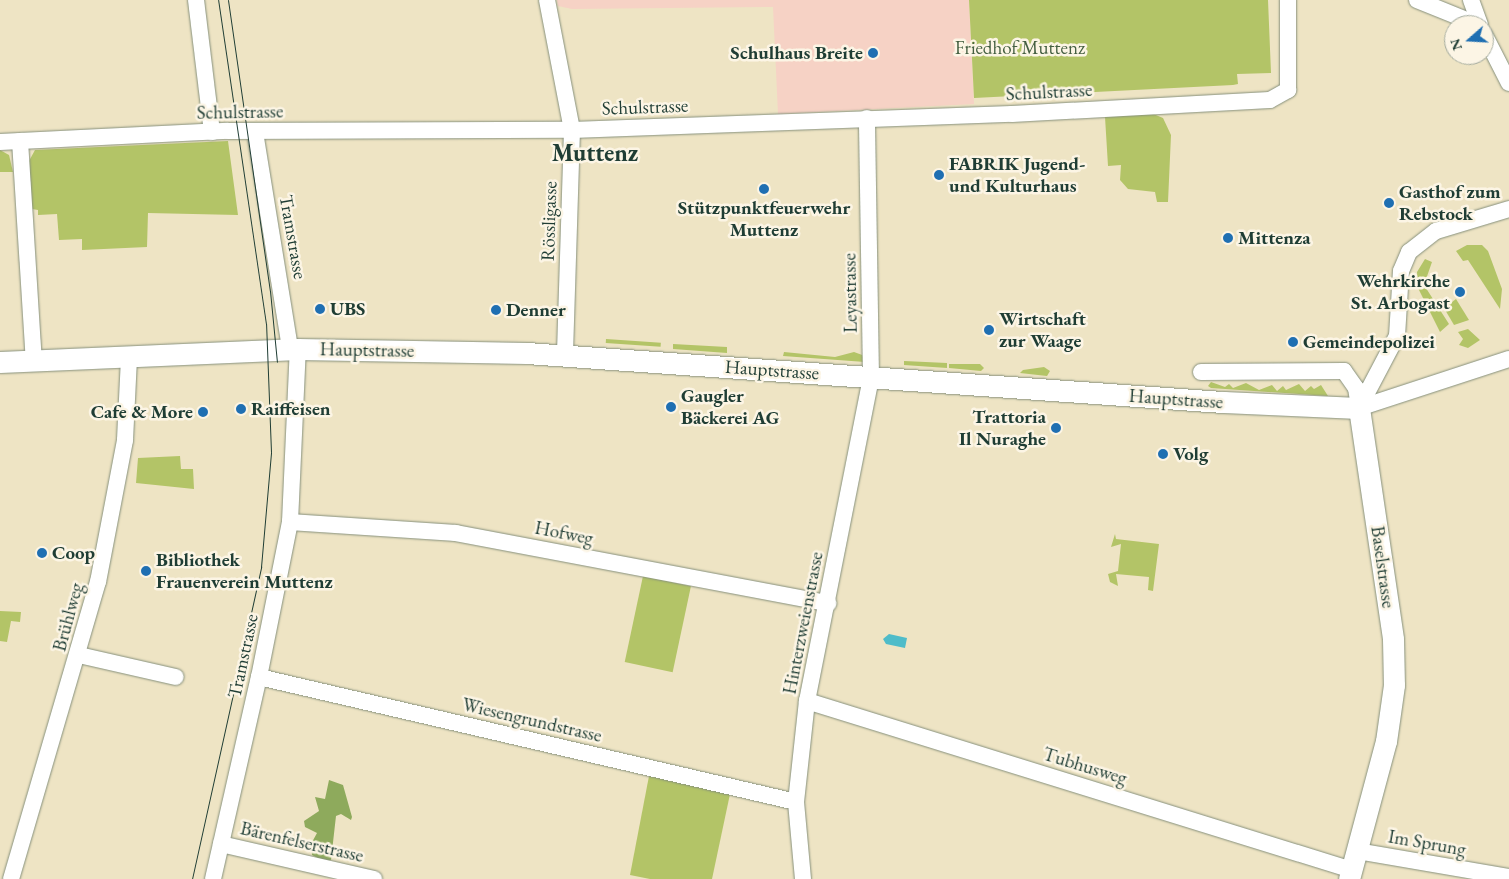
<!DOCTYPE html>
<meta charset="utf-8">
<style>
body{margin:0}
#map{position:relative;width:1509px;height:879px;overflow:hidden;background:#eee4c4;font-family:"EB Garamond",serif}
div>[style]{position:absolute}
.built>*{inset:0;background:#f6d2c5}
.green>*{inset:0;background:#b3c467;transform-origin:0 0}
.forest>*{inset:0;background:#8eaa5c}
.water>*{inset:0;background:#4fbcc9}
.roads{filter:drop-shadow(0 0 1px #86907c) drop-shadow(0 0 1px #86907c)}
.minor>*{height:16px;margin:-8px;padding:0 8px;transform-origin:8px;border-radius:8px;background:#fff}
.tertiary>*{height:21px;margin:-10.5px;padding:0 10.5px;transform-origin:10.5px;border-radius:10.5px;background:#fff}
.tram>*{height:1px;margin:-0.5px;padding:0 0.5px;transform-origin:0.5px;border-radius:0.5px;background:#1f3d34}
.dots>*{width:14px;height:14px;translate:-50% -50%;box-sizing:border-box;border:2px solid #fcf5e5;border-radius:50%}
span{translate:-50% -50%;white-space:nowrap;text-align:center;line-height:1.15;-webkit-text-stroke:5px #fcf5e5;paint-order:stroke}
.park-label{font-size:19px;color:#445f41}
.poi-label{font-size:19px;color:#1f3d34;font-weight:700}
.right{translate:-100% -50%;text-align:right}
.left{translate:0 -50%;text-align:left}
.street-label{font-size:19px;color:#1f3d34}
.district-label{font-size:24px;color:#1f3d34;font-weight:700}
.north{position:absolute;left:1444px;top:15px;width:50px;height:50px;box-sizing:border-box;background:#fcf5e5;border:1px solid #a4ab9e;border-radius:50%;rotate:251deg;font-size:14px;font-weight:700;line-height:20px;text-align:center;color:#1f3d34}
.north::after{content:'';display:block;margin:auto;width:18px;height:22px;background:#1f6fb2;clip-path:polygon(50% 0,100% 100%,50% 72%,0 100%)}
</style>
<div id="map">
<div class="built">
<div style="clip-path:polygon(557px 0,969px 0,974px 104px,778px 114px,773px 7px,572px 9px,558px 6px)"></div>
</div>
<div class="green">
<div style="clip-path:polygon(969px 0,1268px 0,1271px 73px,1237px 74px,1238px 84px,1233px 85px,974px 98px)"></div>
<div style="clip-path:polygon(1151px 113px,1163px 118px,1171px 135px,1168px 202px,1157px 202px,1155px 192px,1128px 189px,1120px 180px,1121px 165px,1108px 166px,1105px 117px)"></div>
<div style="clip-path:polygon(228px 141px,238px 215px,148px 213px,147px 247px,82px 250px,82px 239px,59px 240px,57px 214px,38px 215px,38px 210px,32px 209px,29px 161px,35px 150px)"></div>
<div style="clip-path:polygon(0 150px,9px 155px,13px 172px,0 172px)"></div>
<div style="clip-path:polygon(1467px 245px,1482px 245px,1488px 251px,1502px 289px,1500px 309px,1468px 260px,1463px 261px,1456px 251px)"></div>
<div style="clip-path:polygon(1425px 259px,1432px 262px,1424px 285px,1449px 324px,1440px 332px,1418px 288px,1417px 272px)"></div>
<div style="clip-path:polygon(1456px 299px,1469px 320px,1454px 325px,1444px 308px)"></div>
<div style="clip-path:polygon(1468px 329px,1480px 340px,1468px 348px,1459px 345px,1463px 339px,1458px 332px)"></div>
<div style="left:606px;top:339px;width:55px;height:4px;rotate:4deg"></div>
<div style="clip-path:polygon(673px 344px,727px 347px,727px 353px,673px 349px)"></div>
<div style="clip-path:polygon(784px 352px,835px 357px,854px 352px,865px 356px,865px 362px,783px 356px)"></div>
<div style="clip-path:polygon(904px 361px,947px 363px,947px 368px,904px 365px)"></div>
<div style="clip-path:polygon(949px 364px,980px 364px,984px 368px,981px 371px,949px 368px)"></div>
<div style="clip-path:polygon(1044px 367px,1050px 371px,1047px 376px,1020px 373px,1023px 370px)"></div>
<div style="clip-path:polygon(1211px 382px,1225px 387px,1229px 384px,1233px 388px,1246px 383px,1259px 390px,1272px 385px,1277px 391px,1283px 386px,1286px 390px,1299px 384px,1305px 391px,1311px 386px,1314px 389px,1321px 385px,1328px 396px,1211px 388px,1208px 386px)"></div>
<div style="clip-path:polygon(180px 456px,181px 469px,193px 469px,194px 489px,136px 483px,138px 458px)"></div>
<div style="clip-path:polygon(1115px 534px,1116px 539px,1159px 544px,1153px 591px,1148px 590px,1149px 577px,1116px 574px,1118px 586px,1110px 582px,1108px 574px,1118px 571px,1121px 544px,1111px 547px)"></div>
<div style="left:643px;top:576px;width:49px;height:88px;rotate:12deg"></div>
<div style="clip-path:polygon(0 611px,21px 612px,20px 622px,11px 621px,7px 642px,0 641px)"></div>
<div style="clip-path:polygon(649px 776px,730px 794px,712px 879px,650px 879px,630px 875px)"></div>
</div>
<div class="forest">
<div style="clip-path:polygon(329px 780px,343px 785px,352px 817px,351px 820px,341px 814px,336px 816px,331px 860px,325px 862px,312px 855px,311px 844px,317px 833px,305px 827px,304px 821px,319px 811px,315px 797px,325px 799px)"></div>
</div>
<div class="water">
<div style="clip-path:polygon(889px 634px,907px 638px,905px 648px,886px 644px,883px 639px)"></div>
</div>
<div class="roads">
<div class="minor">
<div style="left:196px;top:0;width:133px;rotate:83.1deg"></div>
<div style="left:547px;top:0;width:132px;rotate:79.1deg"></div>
<div style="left:572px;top:130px;width:225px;rotate:91.8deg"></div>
<div style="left:1417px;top:0;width:67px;rotate:22deg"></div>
<div style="left:1471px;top:0;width:27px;rotate:70deg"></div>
<div style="left:1484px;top:34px;width:55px;rotate:63deg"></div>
<div style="left:255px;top:132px;width:220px;rotate:80.8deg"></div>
<div style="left:20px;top:141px;width:220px;rotate:86.4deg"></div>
<div style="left:0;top:142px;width:228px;rotate:-2.8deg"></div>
<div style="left:228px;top:131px;width:344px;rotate:-0.2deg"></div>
<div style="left:572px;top:130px;width:440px;rotate:-2.1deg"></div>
<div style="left:1012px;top:114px;width:258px;rotate:-3.1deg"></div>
<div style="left:1270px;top:100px;width:21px;rotate:-29deg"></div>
<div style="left:1288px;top:90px;width:90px;rotate:-90deg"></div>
<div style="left:1201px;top:372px;width:143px;rotate:-0.4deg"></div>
<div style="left:1344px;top:371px;width:21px;rotate:55deg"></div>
<div style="left:1356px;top:388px;width:20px;rotate:81deg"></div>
<div style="left:1359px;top:408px;width:81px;rotate:-62.2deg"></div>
<div style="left:1397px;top:336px;width:65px;rotate:-86.5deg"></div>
<div style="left:1401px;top:271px;width:21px;rotate:-67deg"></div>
<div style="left:1409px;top:252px;width:34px;rotate:-38deg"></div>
<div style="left:1436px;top:231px;width:76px;rotate:-16.8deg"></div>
<div style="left:1359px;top:408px;width:158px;rotate:-18.1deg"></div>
<div style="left:290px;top:522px;width:166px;rotate:3.8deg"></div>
<div style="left:456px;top:533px;width:379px;rotate:10.7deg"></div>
<div style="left:79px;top:655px;width:99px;rotate:12.8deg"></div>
<div style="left:259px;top:677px;width:551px;rotate:13.1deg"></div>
<div style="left:807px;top:701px;width:571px;rotate:17.23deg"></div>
<div style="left:221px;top:844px;width:157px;rotate:12.9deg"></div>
<div style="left:1357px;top:851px;width:154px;rotate:9.7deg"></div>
<div style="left:11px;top:879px;width:309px;rotate:-73.7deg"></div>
<div style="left:98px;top:582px;width:145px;rotate:-79.2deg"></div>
<div style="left:125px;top:440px;width:81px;rotate:-87.2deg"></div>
<div style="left:213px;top:879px;width:207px;rotate:-77.2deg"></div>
<div style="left:259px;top:677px;width:158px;rotate:-78.7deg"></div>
<div style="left:290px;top:522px;width:173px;rotate:-87.4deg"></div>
<div style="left:803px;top:879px;width:77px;rotate:-95.2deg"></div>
<div style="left:796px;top:802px;width:102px;rotate:-83.8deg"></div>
<div style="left:807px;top:701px;width:329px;rotate:-78.8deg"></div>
<div style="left:871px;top:378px;width:260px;rotate:-90.9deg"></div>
</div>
<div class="tertiary">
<div style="left:0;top:362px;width:298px;rotate:-2.5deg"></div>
<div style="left:298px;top:349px;width:229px;rotate:1deg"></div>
<div style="left:527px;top:353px;width:698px;rotate:4.03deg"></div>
<div style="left:1223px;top:402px;width:136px;rotate:2.5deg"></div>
<div style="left:1359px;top:408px;width:233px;rotate:81.6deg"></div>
<div style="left:1393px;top:639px;width:46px;rotate:88.8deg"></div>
<div style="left:1394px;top:685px;width:57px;rotate:98.1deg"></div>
<div style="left:1386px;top:741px;width:143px;rotate:105deg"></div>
</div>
</div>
<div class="tram">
<div style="left:228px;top:0;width:294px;rotate:81.8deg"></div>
<div style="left:270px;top:291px;width:71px;rotate:84.4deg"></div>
<div style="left:192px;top:879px;width:320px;rotate:-77.5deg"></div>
<div style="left:261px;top:567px;width:115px;rotate:-85deg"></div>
<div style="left:271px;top:452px;width:128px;rotate:-92.2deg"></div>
<div style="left:266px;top:324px;width:328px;rotate:-98.4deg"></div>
</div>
<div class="dots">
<div style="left:873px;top:53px;background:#1f6fb2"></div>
<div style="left:939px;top:175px;background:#1f6fb2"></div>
<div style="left:764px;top:189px;background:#1f6fb2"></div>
<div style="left:1389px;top:203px;background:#1f6fb2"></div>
<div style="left:1228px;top:238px;background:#1f6fb2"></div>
<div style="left:1460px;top:292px;background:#1f6fb2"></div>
<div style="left:320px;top:309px;background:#1f6fb2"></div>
<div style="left:496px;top:310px;background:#1f6fb2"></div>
<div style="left:989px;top:330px;background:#1f6fb2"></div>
<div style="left:1293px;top:342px;background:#1f6fb2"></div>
<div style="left:671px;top:407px;background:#1f6fb2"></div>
<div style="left:241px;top:409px;background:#1f6fb2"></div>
<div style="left:203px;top:412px;background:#1f6fb2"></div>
<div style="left:1056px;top:428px;background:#1f6fb2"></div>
<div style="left:1163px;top:454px;background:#1f6fb2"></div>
<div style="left:42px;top:553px;background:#1f6fb2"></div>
<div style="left:146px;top:571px;background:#1f6fb2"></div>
</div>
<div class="park-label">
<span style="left:1020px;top:48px">Friedhof Muttenz</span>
</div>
<div class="poi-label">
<span class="right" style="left:863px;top:53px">Schulhaus Breite</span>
<span class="left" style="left:949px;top:175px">FABRIK Jugend-<br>und Kulturhaus</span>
<span class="left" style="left:1399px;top:203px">Gasthof zum<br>Rebstock</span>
<span style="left:764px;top:219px">Stützpunktfeuerwehr<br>Muttenz</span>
<span class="left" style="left:1238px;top:238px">Mittenza</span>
<span class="right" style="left:1450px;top:292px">Wehrkirche<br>St. Arbogast</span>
<span class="left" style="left:330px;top:309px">UBS</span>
<span class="left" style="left:506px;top:310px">Denner</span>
<span class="left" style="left:999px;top:330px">Wirtschaft<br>zur Waage</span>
<span class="left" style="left:1303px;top:342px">Gemeindepolizei</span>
<span class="left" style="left:681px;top:407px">Gaugler<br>Bäckerei AG</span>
<span class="left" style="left:251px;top:409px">Raiffeisen</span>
<span class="right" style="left:193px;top:412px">Cafe &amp; More</span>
<span class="right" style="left:1046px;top:428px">Trattoria<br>Il Nuraghe</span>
<span class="left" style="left:1173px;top:454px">Volg</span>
<span class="left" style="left:52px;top:553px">Coop</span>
<span class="left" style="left:156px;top:571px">Bibliothek<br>Frauenverein Muttenz</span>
</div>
<div class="street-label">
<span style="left:1049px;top:92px;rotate:-3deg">Schulstrasse</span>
<span style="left:645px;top:107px;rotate:-2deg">Schulstrasse</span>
<span style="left:240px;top:112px;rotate:-1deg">Schulstrasse</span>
<span style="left:549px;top:221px;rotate:-88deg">Rössligasse</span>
<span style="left:293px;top:237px;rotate:80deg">Tramstrasse</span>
<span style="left:850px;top:293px;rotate:-91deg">Leyastrasse</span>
<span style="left:367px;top:350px;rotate:1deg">Hauptstrasse</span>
<span style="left:772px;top:370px;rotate:4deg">Hauptstrasse</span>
<span style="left:1176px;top:399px;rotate:4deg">Hauptstrasse</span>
<span style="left:564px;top:533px;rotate:11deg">Hofweg</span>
<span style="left:1383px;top:567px;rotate:82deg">Baselstrasse</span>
<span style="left:68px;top:617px;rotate:-75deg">Brühlweg</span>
<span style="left:803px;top:623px;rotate:-79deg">Hinterzweienstrasse</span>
<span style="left:243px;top:656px;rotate:-78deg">Tramstrasse</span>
<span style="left:532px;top:720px;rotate:13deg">Wiesengrundstrasse</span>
<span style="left:1085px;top:766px;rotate:17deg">Tubhusweg</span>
<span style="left:302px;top:842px;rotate:13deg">Bärenfelserstrasse</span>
<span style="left:1427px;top:843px;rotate:10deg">Im Sprung</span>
</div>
<div class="district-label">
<span style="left:595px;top:153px">Muttenz</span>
</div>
<div class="north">N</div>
</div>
